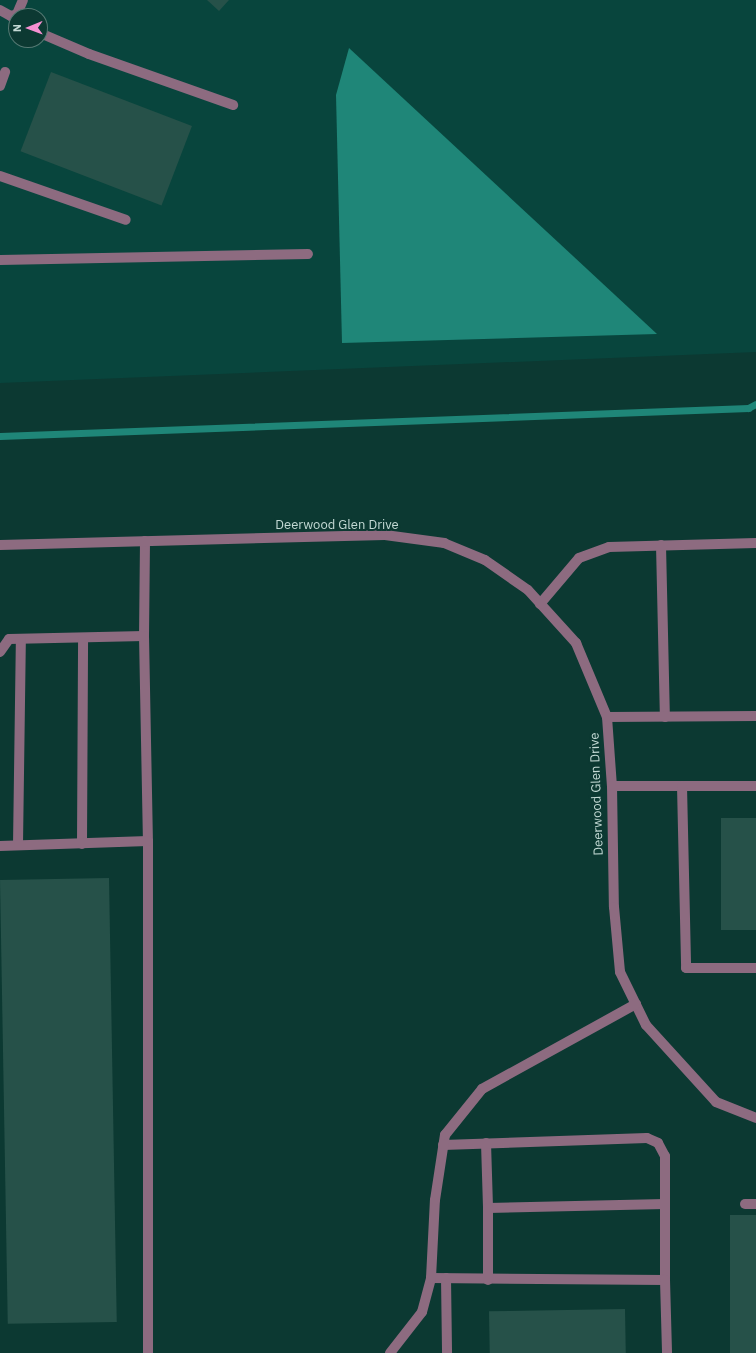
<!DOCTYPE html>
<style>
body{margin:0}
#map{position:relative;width:756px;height:1353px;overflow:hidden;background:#0c3932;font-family:"IBM Plex Sans",sans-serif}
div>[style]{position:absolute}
.built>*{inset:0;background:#08453d}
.water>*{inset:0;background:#1f8678}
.stream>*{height:7px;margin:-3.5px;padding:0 3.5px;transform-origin:3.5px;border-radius:3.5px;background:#1f8678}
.building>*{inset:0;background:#265149;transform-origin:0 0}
.minor>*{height:10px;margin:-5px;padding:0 5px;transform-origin:5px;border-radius:5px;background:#8d6b80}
span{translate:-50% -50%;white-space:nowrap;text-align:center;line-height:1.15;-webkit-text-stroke:4px #0c3932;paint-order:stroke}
.street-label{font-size:13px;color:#c3d9d4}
.north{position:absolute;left:8px;top:8px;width:40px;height:40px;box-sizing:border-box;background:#0c3932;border:1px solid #557973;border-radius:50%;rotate:269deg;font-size:11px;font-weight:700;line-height:16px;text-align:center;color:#c3d9d4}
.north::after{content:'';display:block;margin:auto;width:14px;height:18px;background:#f690d1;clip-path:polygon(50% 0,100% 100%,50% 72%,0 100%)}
</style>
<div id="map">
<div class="built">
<div style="clip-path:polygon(evenodd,0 0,756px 0,756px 352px,0 383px,0 0,16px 16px,40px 16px,40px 40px,16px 40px,16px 16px)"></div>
</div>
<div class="water">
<div style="clip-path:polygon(349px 48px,657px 334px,342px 343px,336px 95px)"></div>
</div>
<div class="stream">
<div style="left:0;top:436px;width:749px;rotate:-2.14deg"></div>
<div style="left:748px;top:408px;width:9px;rotate:-27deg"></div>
</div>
<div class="building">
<div style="clip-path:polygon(207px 0,229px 0,219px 11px)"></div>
<div style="left:51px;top:72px;width:151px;height:85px;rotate:21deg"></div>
<div style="left:756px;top:818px;width:112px;height:35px;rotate:90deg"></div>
<div style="left:109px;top:878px;width:444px;height:109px;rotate:89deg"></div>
<div style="left:756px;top:1215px;width:138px;height:26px;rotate:90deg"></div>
<div style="left:625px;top:1309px;width:44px;height:136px;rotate:89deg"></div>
</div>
<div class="minor">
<div style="left:0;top:10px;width:13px;rotate:29deg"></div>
<div style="left:11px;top:16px;width:6px;rotate:-18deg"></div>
<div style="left:17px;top:14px;width:15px;rotate:-67deg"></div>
<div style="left:40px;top:33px;width:53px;rotate:23.2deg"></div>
<div style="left:89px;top:54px;width:153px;rotate:19.5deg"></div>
<div style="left:0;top:86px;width:15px;rotate:-70deg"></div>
<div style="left:0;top:176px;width:133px;rotate:19.2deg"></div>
<div style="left:0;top:260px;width:308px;rotate:-1.1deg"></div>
<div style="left:145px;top:541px;width:95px;rotate:90.6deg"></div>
<div style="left:144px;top:636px;width:205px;rotate:88.9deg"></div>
<div style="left:148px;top:841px;width:512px;rotate:90deg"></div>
<div style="left:0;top:545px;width:385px;rotate:-1.5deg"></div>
<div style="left:385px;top:535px;width:60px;rotate:7.7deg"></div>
<div style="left:444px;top:543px;width:44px;rotate:22.5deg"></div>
<div style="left:485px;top:560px;width:52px;rotate:34.9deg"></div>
<div style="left:528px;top:590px;width:72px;rotate:47.8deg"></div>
<div style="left:576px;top:643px;width:80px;rotate:67.3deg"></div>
<div style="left:607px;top:717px;width:69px;rotate:85.9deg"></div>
<div style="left:612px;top:786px;width:121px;rotate:89.1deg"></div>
<div style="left:614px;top:907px;width:65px;rotate:84.7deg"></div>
<div style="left:620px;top:972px;width:59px;rotate:63.9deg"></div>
<div style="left:646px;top:1025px;width:104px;rotate:47.7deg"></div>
<div style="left:716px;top:1102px;width:43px;rotate:21.8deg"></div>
<div style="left:661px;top:545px;width:172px;rotate:88.7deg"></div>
<div style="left:540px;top:604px;width:60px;rotate:-49.7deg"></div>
<div style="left:579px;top:558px;width:32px;rotate:-20deg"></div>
<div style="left:609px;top:547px;width:147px;rotate:-1.6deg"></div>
<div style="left:0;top:652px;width:16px;rotate:-55deg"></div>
<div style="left:9px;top:639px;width:135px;rotate:-1.3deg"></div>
<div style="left:607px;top:717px;width:149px;rotate:-0.4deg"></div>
<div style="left:612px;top:786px;width:144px"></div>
<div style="left:682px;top:786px;width:182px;rotate:88.7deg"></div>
<div style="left:686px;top:968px;width:70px"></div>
<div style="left:82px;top:844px;width:206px;rotate:-89.7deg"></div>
<div style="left:18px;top:845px;width:206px;rotate:-89.2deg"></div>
<div style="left:0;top:846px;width:148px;rotate:-1.9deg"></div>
<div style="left:486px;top:1143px;width:65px;rotate:88.2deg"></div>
<div style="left:488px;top:1208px;width:177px;rotate:-1.3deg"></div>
<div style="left:443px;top:1145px;width:204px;rotate:-2deg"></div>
<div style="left:647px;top:1138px;width:12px;rotate:24deg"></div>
<div style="left:658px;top:1143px;width:15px;rotate:62deg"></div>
<div style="left:665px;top:1156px;width:124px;rotate:90deg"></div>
<div style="left:745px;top:1204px;width:11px"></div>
<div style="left:431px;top:1278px;width:234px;rotate:0.5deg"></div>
<div style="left:665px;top:1280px;width:73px;rotate:88.4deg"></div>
<div style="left:446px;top:1278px;width:75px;rotate:89.2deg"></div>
<div style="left:488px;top:1280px;width:72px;rotate:-90deg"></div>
<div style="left:390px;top:1353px;width:52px;rotate:-52deg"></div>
<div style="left:422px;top:1312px;width:35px;rotate:-75deg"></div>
<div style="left:431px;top:1278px;width:78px;rotate:-87.1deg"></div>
<div style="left:435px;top:1200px;width:66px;rotate:-81.3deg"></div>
<div style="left:445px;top:1135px;width:59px;rotate:-51.2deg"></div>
<div style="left:482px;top:1089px;width:176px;rotate:-28.9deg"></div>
</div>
<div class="street-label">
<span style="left:337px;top:525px">Deerwood Glen Drive</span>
<span style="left:597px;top:794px;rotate:-92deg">Deerwood Glen Drive</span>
</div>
<div class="north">N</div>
</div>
